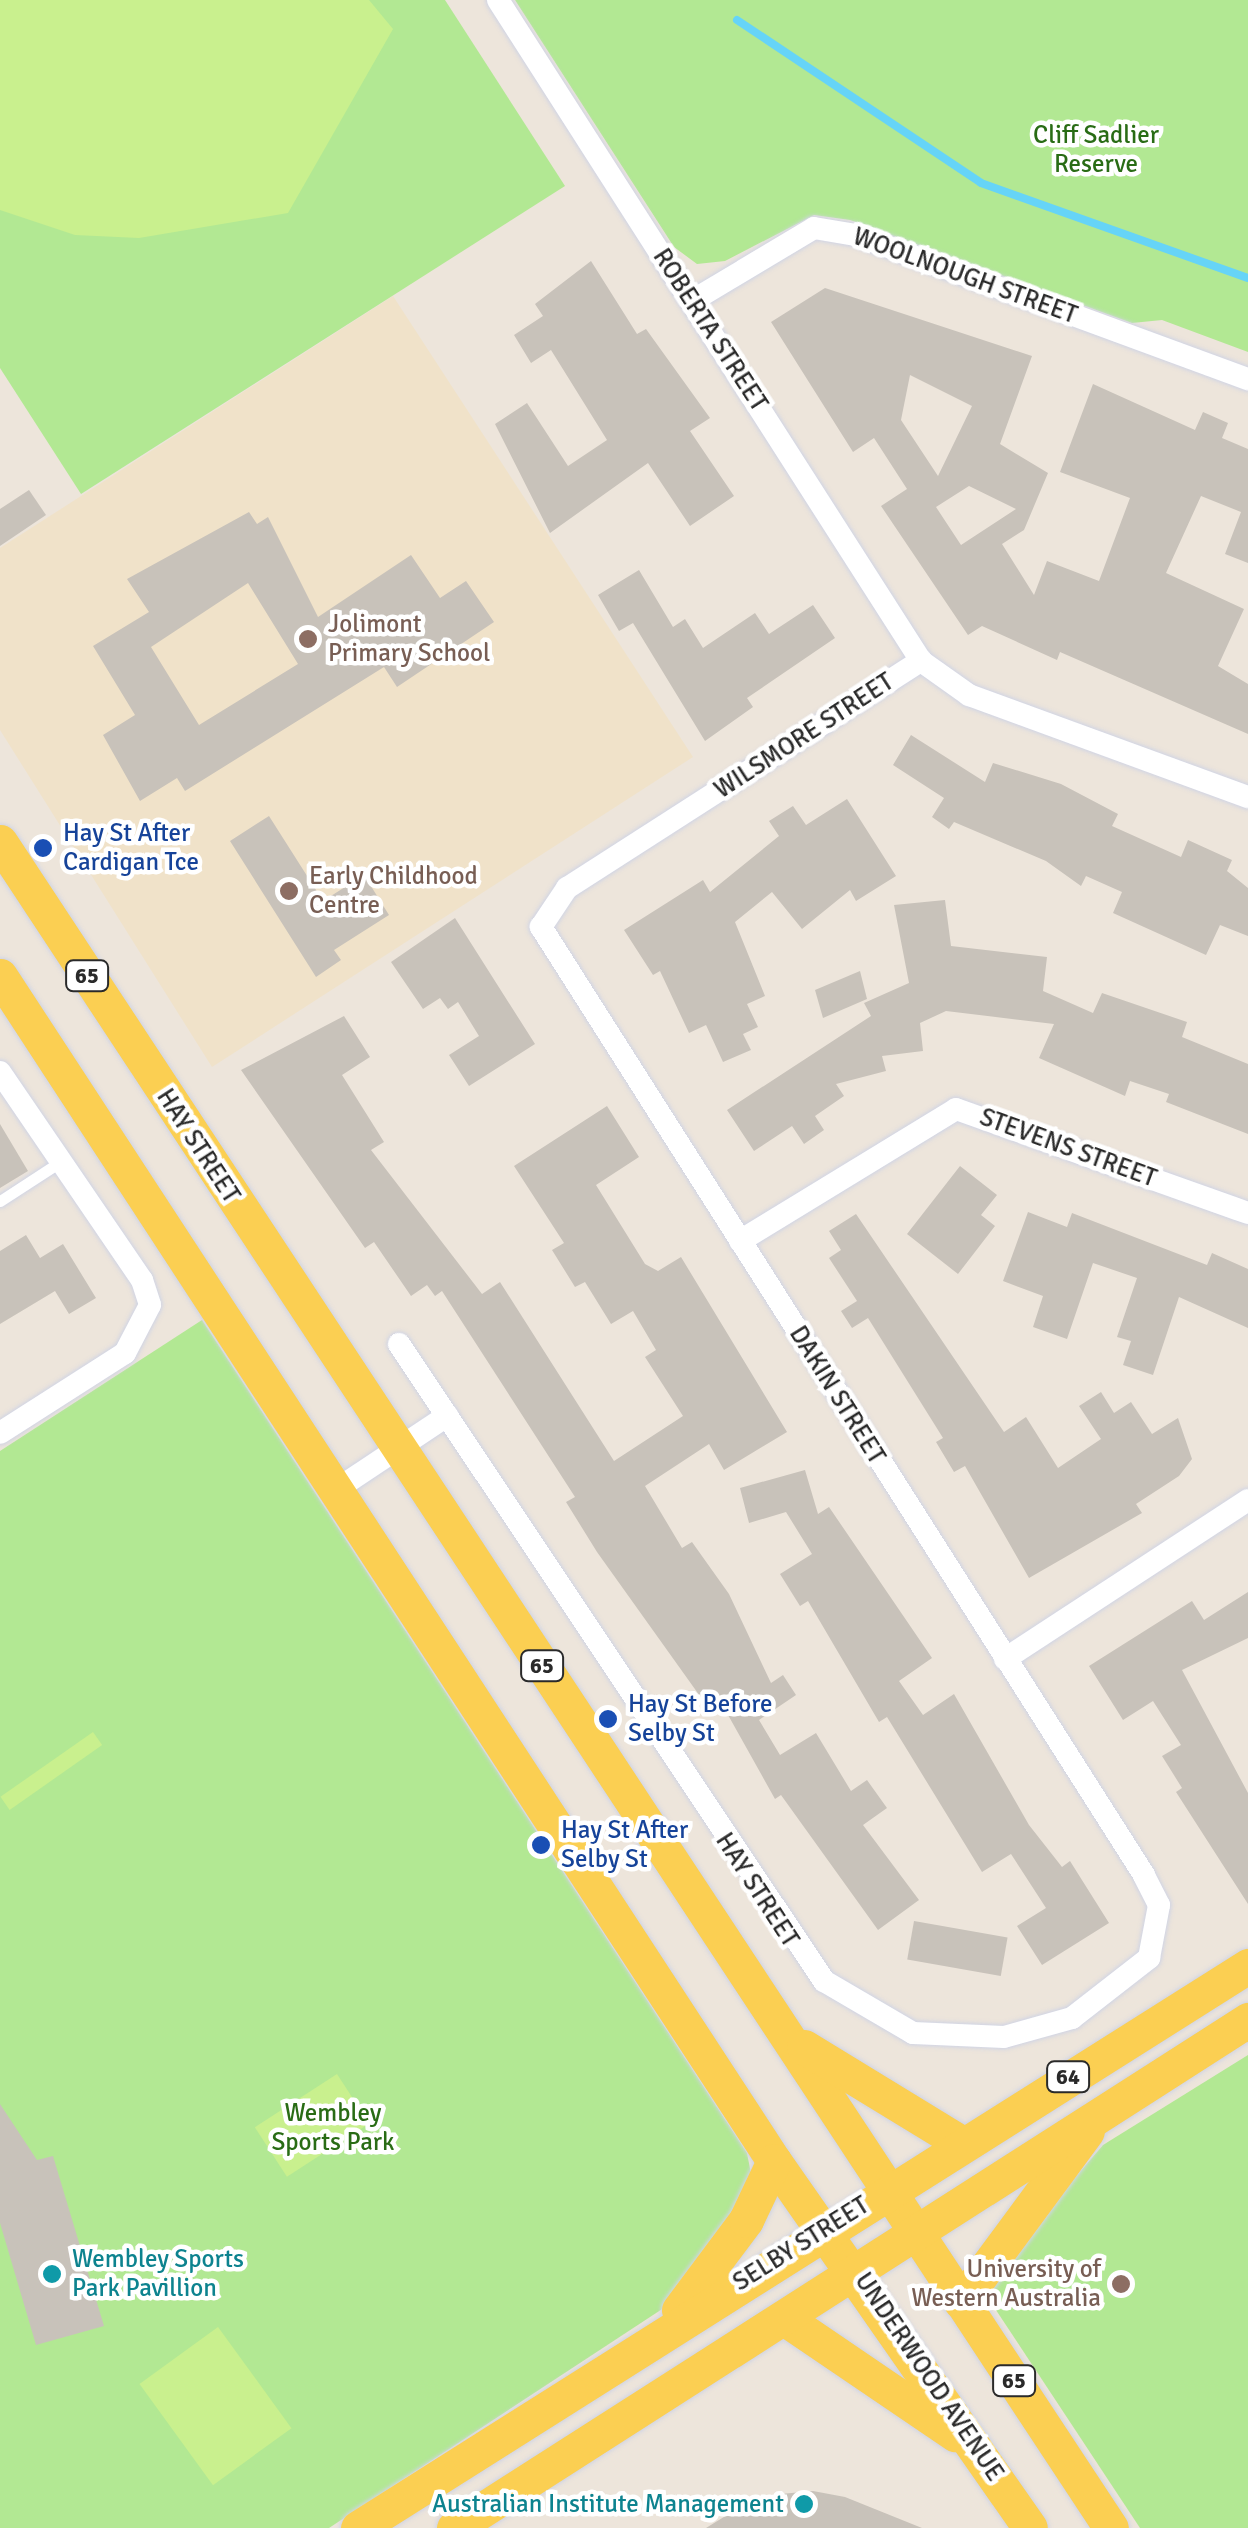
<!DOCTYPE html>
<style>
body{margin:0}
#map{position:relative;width:1248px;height:2528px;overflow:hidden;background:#ede5db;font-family:Signika,sans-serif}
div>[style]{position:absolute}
.education>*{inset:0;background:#f0e2c9}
.green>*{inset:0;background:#b2e893}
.pitch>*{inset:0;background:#c9f08e;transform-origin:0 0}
.stream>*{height:8px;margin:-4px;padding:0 4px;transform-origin:4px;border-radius:4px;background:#66d4f7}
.building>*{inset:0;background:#c8c2ba;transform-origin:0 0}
.roads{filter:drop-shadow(0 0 2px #d0d4e4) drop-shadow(0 0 2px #d0d4e4)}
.lane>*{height:11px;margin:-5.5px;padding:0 5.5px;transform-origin:5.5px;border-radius:5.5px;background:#fff}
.street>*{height:22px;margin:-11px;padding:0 11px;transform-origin:11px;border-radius:11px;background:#fff}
.primary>*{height:35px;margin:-17.5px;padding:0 17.5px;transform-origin:17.5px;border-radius:17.5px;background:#fbcf52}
.dots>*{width:28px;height:28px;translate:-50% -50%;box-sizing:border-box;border:5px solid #fff;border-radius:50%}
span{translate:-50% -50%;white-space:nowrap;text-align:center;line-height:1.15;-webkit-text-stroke:9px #fff;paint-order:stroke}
.shield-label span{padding:2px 8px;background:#fff;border:2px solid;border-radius:8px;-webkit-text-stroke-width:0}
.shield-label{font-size:22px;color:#2a2a2a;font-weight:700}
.park-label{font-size:25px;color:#296c15}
.street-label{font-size:25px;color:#2a2a2a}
.education-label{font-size:25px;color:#785e54}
.left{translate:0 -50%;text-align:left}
.right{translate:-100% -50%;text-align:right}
.transit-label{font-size:25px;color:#164399}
.culture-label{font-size:25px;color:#0d838f}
</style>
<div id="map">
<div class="education">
<div style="clip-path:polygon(393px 296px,693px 757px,212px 1067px,0 730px,0 548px)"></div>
</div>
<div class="green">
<div style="clip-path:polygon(0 0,445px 0,565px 186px,81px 494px,0 368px)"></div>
<div style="clip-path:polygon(515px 0,1248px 0,1248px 352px,1162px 320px,1132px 323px,850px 220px,814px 215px,725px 261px,697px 264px,674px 247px)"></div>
<div style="clip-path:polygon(202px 1320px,747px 2153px,752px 2179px,679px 2298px,329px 2528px,0 2528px,0 1451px)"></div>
<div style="clip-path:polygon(1248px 2055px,1248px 2528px,1140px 2528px,990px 2301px,999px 2266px,1103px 2145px)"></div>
</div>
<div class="pitch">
<div style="clip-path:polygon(0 0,369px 0,393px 29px,288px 213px,139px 238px,75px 235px,0 210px)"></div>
<div style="left:93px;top:1732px;width:16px;height:113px;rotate:55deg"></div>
<div style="left:337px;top:2074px;width:59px;height:98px;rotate:57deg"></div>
<div style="left:218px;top:2327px;width:125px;height:97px;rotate:54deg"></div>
</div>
<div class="stream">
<div style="left:737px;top:20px;width:293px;rotate:33.7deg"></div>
<div style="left:981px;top:183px;width:283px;rotate:19.6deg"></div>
</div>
<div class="building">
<div style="clip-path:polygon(591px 261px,637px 334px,646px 329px,710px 418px,690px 431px,734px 496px,690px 526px,648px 463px,550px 533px,495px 424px,527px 403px,568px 466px,607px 440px,551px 350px,531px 363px,514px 335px,543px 316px,535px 304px)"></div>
<div style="clip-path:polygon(evenodd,825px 288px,1032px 356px,1000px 444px,1048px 473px,1024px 530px,1002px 544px,1034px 595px,1047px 561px,1099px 581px,1130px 498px,1060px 472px,1093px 384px,1195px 430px,1203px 412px,1228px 423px,1222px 438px,1248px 449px,1248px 563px,1225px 554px,1241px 512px,1201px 496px,1166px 573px,1244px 609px,1218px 666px,1248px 684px,1248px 734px,1060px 652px,1057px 660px,982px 626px,968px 635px,881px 506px,907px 489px,874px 438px,853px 452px,771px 322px,825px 288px,910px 375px,972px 406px,938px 476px,901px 420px,910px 375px,825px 288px,969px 486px,1016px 509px,961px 545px,936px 507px,969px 486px)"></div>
<div style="clip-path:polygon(29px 490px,46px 515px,0 546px,0 509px)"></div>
<div style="clip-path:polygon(evenodd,249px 512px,257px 524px,268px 517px,318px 617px,411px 555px,440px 598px,466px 581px,494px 622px,397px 687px,384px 667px,185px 791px,177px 778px,140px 801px,103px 735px,135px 715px,93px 646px,149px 612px,127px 579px,249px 512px,248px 583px,298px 664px,199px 725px,151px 647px,248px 583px)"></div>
<div style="clip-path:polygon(639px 570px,673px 627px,685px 619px,703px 648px,755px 613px,769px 634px,813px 605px,835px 638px,747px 698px,753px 707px,705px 741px,633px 623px,619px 631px,598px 595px)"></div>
<div style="clip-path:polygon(911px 735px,985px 782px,993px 763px,1061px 784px,1118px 814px,1112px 826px,1181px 857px,1188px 840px,1232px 860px,1227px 871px,1248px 888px,1248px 936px,1220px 925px,1206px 955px,1113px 913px,1122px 892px,1086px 876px,1081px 886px,1046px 861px,954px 822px,949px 829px,932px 817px,944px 798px,893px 765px)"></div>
<div style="clip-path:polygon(847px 799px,896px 876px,856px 901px,850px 890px,802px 929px,772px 892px,735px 922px,765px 996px,747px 1004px,758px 1027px,743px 1034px,751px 1050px,723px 1062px,706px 1025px,689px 1033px,660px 971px,653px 975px,624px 930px,703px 880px,710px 892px,779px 836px,769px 821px,793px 806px,806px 825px)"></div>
<div style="clip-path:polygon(269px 816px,323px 901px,364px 875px,389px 915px,334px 950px,341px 960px,316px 977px,230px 841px)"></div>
<div style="clip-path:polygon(945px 900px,951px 946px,1047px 957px,1043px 991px,1093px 1013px,1102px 993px,1187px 1022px,1182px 1037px,1248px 1064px,1248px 1134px,1166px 1102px,1169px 1094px,1130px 1081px,1125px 1096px,1039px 1058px,1054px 1024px,946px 1011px,920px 1023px,923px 1051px,882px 1056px,886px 1071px,836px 1084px,844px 1096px,815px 1116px,824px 1130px,804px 1144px,792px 1126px,754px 1151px,727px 1110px,871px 1016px,864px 1003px,909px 983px,894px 905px)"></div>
<div style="clip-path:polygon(455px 918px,535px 1044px,469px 1086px,449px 1055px,479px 1036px,458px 1002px,448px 1009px,440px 998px,423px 1009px,391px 962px)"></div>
<div style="clip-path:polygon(860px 971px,867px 999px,823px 1018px,815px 990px)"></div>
<div style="clip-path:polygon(344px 1016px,370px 1057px,342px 1075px,384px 1142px,371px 1150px,482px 1294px,500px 1282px,614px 1461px,683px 1416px,645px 1357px,656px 1350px,633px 1311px,611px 1324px,585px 1282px,575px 1287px,552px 1250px,564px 1243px,514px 1166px,607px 1106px,639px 1157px,596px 1185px,645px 1264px,658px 1271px,681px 1257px,787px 1432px,724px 1470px,709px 1444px,645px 1486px,682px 1548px,692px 1542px,729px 1594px,771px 1683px,783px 1675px,796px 1695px,759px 1720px,780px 1755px,816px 1733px,851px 1791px,867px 1780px,887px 1808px,863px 1825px,919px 1900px,878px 1930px,781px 1795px,775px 1799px,723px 1706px,712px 1713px,597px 1552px,566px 1502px,575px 1497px,442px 1291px,435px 1296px,427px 1285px,411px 1296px,374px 1242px,365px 1248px,241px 1070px)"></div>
<div style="clip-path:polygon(0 1124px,28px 1171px,0 1188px)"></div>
<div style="clip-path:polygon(960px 1166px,997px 1195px,981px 1215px,995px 1226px,958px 1274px,907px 1234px)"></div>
<div style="clip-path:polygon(1028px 1212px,1067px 1227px,1072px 1213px,1207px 1265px,1212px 1253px,1248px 1269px,1248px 1328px,1179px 1297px,1153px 1375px,1123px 1365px,1131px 1341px,1117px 1337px,1137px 1278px,1093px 1263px,1067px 1339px,1033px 1327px,1043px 1296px,1003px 1281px)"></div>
<div style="clip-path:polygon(856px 1214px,1004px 1432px,1026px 1417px,1058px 1468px,1101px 1439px,1079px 1406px,1101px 1392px,1114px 1413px,1131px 1402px,1152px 1434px,1178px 1418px,1192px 1459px,1179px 1476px,1136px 1504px,1142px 1513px,1029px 1578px,965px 1466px,954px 1472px,936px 1442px,943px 1438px,868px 1318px,852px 1328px,841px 1311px,857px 1301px,829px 1258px,841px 1250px,829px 1231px)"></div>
<div style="clip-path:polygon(26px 1235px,40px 1258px,63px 1244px,96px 1298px,69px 1314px,55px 1291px,0 1324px,0 1251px)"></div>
<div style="clip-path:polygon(805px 1470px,818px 1514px,829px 1507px,932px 1658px,899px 1681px,923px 1715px,954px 1694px,1029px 1825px,1062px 1867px,1070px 1861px,1109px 1923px,1042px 1965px,1017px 1926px,1046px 1908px,1011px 1854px,982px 1872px,887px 1717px,879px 1722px,808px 1601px,800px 1606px,780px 1574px,812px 1554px,786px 1512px,749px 1523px,740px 1488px)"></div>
<div style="clip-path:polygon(1248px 1592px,1248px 1638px,1182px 1670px,1248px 1793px,1248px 1904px,1176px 1792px,1182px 1788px,1162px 1756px,1181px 1745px,1153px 1701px,1123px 1720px,1089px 1666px,1192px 1601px,1204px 1620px)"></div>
<div style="left:914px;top:1921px;width:95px;height:39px;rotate:10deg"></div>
<div style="clip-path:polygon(0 2104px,37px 2160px,53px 2156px,104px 2326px,36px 2345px,0 2223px)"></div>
<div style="clip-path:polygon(813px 2491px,845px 2497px,922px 2528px,706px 2528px,758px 2496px)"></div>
</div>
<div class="roads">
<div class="lane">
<div style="left:0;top:1201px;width:75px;rotate:-33.1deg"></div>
</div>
<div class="street">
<div style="left:498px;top:0;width:785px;rotate:57.38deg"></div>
<div style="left:921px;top:661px;width:59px;rotate:35.3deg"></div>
<div style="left:969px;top:695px;width:297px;rotate:20.1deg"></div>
<div style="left:692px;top:301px;width:142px;rotate:-30.9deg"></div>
<div style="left:814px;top:228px;width:43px;rotate:9.5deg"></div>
<div style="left:856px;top:235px;width:418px;rotate:20.2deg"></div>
<div style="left:0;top:1072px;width:252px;rotate:55.7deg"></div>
<div style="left:142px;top:1280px;width:26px;rotate:72deg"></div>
<div style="left:150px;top:1305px;width:54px;rotate:117.5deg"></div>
<div style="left:125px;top:1353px;width:148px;rotate:147.4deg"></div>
<div style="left:740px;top:1241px;width:253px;rotate:-31.4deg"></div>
<div style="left:956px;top:1109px;width:310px;rotate:19.6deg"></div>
<div style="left:399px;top:1344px;width:766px;rotate:56.29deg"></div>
<div style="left:824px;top:1981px;width:103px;rotate:30.3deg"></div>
<div style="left:913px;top:2033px;width:91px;rotate:2.5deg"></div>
<div style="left:1004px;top:2037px;width:71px;rotate:-15.6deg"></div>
<div style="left:1072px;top:2018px;width:98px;rotate:-37.9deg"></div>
<div style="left:1149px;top:1958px;width:54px;rotate:-79.3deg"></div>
<div style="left:1159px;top:1905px;width:34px;rotate:-117deg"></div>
<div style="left:1144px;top:1875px;width:1124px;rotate:-122.46deg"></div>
<div style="left:541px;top:927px;width:47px;rotate:-56.3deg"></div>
<div style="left:567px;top:888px;width:421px;rotate:-32.7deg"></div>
<div style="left:334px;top:1491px;width:136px;rotate:-33.6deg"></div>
<div style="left:1005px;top:1659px;width:290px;rotate:-33.2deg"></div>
</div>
<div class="primary">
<div style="left:0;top:842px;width:2019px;rotate:56.62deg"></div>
<div style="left:0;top:976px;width:1415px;rotate:56.85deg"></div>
<div style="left:774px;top:2161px;width:447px;rotate:55.1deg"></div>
<div style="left:804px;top:2047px;width:184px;rotate:31.4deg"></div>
<div style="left:961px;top:2302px;width:212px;rotate:-53.6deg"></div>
<div style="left:679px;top:2310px;width:112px;rotate:-53.3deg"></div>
<div style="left:746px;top:2220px;width:65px;rotate:-64.6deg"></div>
<div style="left:784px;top:2318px;width:207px;rotate:34.2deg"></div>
<div style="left:358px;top:2528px;width:1053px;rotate:-32.27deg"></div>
<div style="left:454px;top:2528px;width:943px;rotate:-32.61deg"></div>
</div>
</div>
<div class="dots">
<div style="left:308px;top:639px;background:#8d6e63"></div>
<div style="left:43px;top:848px;background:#1a4fb4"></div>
<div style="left:289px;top:891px;background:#8d6e63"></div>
<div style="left:608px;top:1719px;background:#1a4fb4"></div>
<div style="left:541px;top:1845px;background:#1a4fb4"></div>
<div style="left:52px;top:2274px;background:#0f9aa8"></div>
<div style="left:1121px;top:2284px;background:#8d6e63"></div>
<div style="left:804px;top:2504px;background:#0f9aa8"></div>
</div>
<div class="shield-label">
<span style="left:87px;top:976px">65</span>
<span style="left:542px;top:1666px">65</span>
<span style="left:1068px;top:2077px">64</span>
<span style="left:1014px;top:2381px">65</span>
</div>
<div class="park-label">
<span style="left:1096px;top:150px">Cliff Sadlier<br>Reserve</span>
<span style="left:333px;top:2128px">Wembley<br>Sports Park</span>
</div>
<div class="street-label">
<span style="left:965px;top:276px;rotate:20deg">WOOLNOUGH STREET</span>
<span style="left:710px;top:330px;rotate:57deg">ROBERTA STREET</span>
<span style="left:804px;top:736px;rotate:-33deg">WILSMORE STREET</span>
<span style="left:198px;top:1146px;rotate:57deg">HAY STREET</span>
<span style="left:1068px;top:1148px;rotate:20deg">STEVENS STREET</span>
<span style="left:837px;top:1395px;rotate:58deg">DAKIN STREET</span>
<span style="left:757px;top:1890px;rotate:57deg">HAY STREET</span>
<span style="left:801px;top:2244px;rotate:-32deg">SELBY STREET</span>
<span style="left:929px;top:2377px;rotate:56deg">UNDERWOOD AVENUE</span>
</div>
<div class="education-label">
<span class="left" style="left:328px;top:639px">Jolimont<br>Primary School</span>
<span class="left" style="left:309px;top:891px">Early Childhood<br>Centre</span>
<span class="right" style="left:1101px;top:2284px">University of<br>Western Australia</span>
</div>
<div class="transit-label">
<span class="left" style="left:63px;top:848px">Hay St After<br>Cardigan Tce</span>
<span class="left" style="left:628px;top:1719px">Hay St Before<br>Selby St</span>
<span class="left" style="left:561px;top:1845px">Hay St After<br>Selby St</span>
</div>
<div class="culture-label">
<span class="left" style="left:72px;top:2274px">Wembley Sports<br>Park Pavillion</span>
<span class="right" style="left:784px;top:2504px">Australian Institute Management</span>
</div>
</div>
